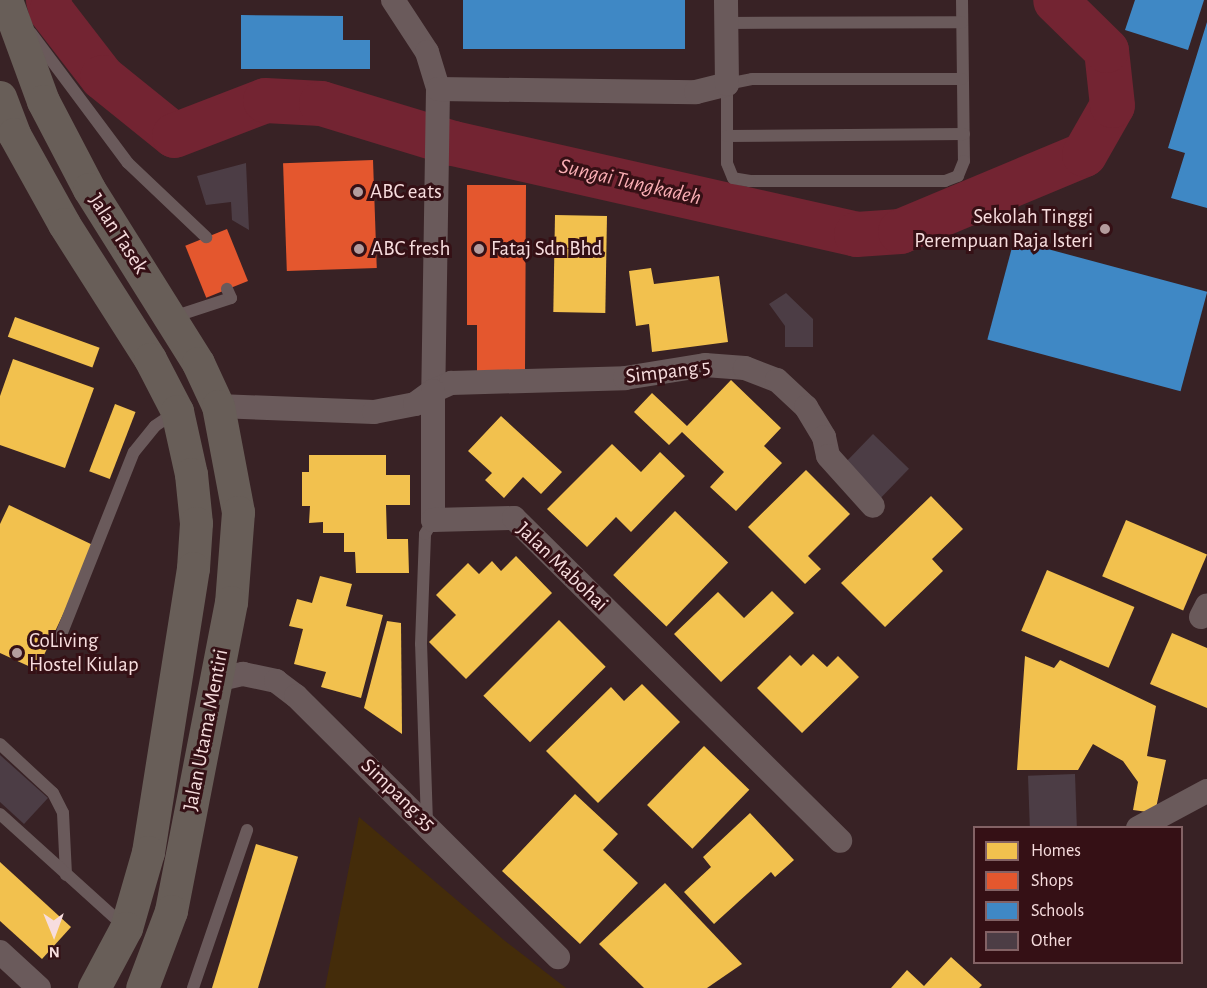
<!DOCTYPE html>
<style>
body{margin:0}
#map{position:relative;width:1207px;height:988px;overflow:hidden;background:#382225;font-family:"Alegreya Sans",sans-serif}
div>[style]{position:absolute}
.green>*{inset:0;background:#442c0a}
.homes>*{inset:0;background:#f2c14e;transform-origin:0 0}
.shops>*{inset:0;background:#e4572e;transform-origin:0 0}
.schools>*{inset:0;background:#3f88c5;transform-origin:0 0}
.river>*{height:45px;margin:-22.5px;padding:0 22.5px;transform-origin:22.5px;border-radius:22.5px;background:#732432}
.building>*{inset:0;background:#4c3d45;transform-origin:0 0}
.service>*{height:12px;margin:-6px;padding:0 6px;transform-origin:6px;border-radius:6px;background:#6a5a5b}
.minor>*{height:24px;margin:-12px;padding:0 12px;transform-origin:12px;border-radius:12px;background:#6a5a5b}
.primary>*{height:33px;margin:-16.5px;padding:0 16.5px;transform-origin:16.5px;border-radius:16.5px;background:#685e58}
.dots>*{width:16px;height:16px;translate:-50% -50%;box-sizing:border-box;border:3px solid #351015;border-radius:50%}
span{translate:-50% -50%;white-space:nowrap;text-align:center;line-height:1.15;-webkit-text-stroke:6px #351015;paint-order:stroke}
.poi-label{font-size:21px;color:#f7ddde}
.left{translate:0 -50%;text-align:left}
.right{translate:-100% -50%;text-align:right}
.street-label{font-size:21px;color:#f7ddde}
.water-label{font-size:22px;color:#f8adb3;font-style:italic}
.legend{position:absolute;left:973px;top:826px;width:210px;height:138px;box-sizing:border-box;background:#351015;border:2px solid #836265;margin:0;padding:8px 10px;list-style:none;font-size:18px;color:#f7ddde}
.legend li{display:flex;align-items:center;gap:12px;height:30px}
.legend b{width:30px;border:2px solid #836265}
.north{position:absolute;left:24px;top:904px;width:60px;height:60px;-webkit-text-stroke:4px #351015;paint-order:stroke;rotate:179deg;font-size:16px;font-weight:700;line-height:24px;text-align:center;color:#f7ddde}
.north::after{content:'';display:block;margin:auto;width:21px;height:27px;background:#f7ddde;clip-path:polygon(50% 0,100% 100%,50% 72%,0 100%)}
</style>
<div id="map">
<div class="green">
<div style="clip-path:polygon(359px 817px,505px 941px,566px 988px,325px 988px)"></div>
</div>
<div class="homes">
<div style="left:555px;top:215px;width:52px;height:97px;rotate:1deg"></div>
<div style="clip-path:polygon(651px 268px,654px 284px,719px 276px,728px 342px,652px 352px,649px 324px,636px 326px,629px 271px)"></div>
<div style="left:15px;top:317px;width:90px;height:21px;rotate:20deg"></div>
<div style="clip-path:polygon(13px 359px,94px 388px,65px 468px,0 445px,0 396px)"></div>
<div style="clip-path:polygon(731px 380px,781px 428px,764px 446px,782px 463px,736px 511px,710px 487px,724px 472px,682px 432px,669px 445px,634px 412px,652px 393px,687px 426px)"></div>
<div style="left:115px;top:404px;width:22px;height:72px;rotate:21deg"></div>
<div style="clip-path:polygon(501px 416px,562px 472px,541px 494px,523px 477px,504px 498px,485px 480px,492px 473px,468px 451px)"></div>
<div style="clip-path:polygon(612px 444px,641px 472px,660px 452px,685px 476px,631px 532px,616px 517px,587px 547px,547px 509px)"></div>
<div style="clip-path:polygon(309px 455px,386px 455px,386px 475px,410px 475px,410px 505px,386px 505px,387px 539px,408px 539px,409px 573px,356px 573px,355px 552px,344px 552px,344px 533px,323px 533px,323px 522px,309px 523px,310px 506px,302px 506px,302px 472px,309px 472px)"></div>
<div style="clip-path:polygon(806px 470px,850px 514px,808px 556px,821px 569px,805px 584px,748px 527px)"></div>
<div style="clip-path:polygon(931px 496px,963px 529px,932px 559px,943px 571px,885px 627px,841px 583px)"></div>
<div style="clip-path:polygon(9px 505px,95px 546px,37px 670px,0 653px,0 524px)"></div>
<div style="left:675px;top:511px;width:74px;height:89px;rotate:44deg"></div>
<div style="left:1126px;top:520px;width:88px;height:61px;rotate:23deg"></div>
<div style="clip-path:polygon(516px 556px,552px 593px,466px 679px,429px 642px,456px 615px,436px 595px,468px 563px,479px 574px,492px 561px,501px 571px)"></div>
<div style="left:1047px;top:570px;width:95px;height:66px;rotate:23deg"></div>
<div style="clip-path:polygon(320px 576px,352px 584px,346px 606px,383px 615px,361px 698px,321px 687px,326px 672px,294px 664px,303px 629px,289px 626px,297px 599px,312px 603px)"></div>
<div style="clip-path:polygon(772px 591px,794px 613px,721px 682px,674px 634px,718px 592px,744px 618px)"></div>
<div style="left:559px;top:620px;width:66px;height:107px;rotate:45deg"></div>
<div style="clip-path:polygon(387px 621px,401px 623px,402px 734px,364px 708px)"></div>
<div style="clip-path:polygon(1172px 633px,1207px 648px,1207px 708px,1150px 684px)"></div>
<div style="clip-path:polygon(813px 654px,827px 667px,838px 656px,859px 677px,802px 733px,757px 688px,790px 655px,801px 666px)"></div>
<div style="clip-path:polygon(1025px 656px,1054px 668px,1060px 660px,1156px 706px,1147px 756px,1166px 760px,1155px 813px,1133px 810px,1138px 782px,1123px 761px,1093px 744px,1078px 770px,1017px 770px)"></div>
<div style="clip-path:polygon(642px 684px,680px 722px,598px 803px,546px 751px,611px 687px,624px 701px)"></div>
<div style="left:704px;top:746px;width:63px;height:82px;rotate:44deg"></div>
<div style="clip-path:polygon(575px 794px,618px 834px,603px 850px,638px 883px,580px 944px,502px 871px)"></div>
<div style="clip-path:polygon(750px 813px,794px 860px,775px 877px,771px 872px,714px 924px,684px 892px,711px 867px,703px 857px)"></div>
<div style="left:256px;top:844px;width:44px;height:151px;rotate:17deg"></div>
<div style="clip-path:polygon(0 862px,71px 927px,42px 959px,0 921px)"></div>
<div style="clip-path:polygon(665px 883px,742px 964px,707px 988px,644px 988px,599px 944px)"></div>
<div style="clip-path:polygon(951px 957px,982px 985px,979px 988px,891px 988px,907px 970px,924px 986px)"></div>
</div>
<div class="shops">
<div style="left:373px;top:160px;width:108px;height:90px;rotate:88deg"></div>
<div style="clip-path:polygon(467px 185px,526px 185px,525px 372px,477px 372px,477px 325px,467px 325px)"></div>
<div style="left:227px;top:229px;width:56px;height:45px;rotate:68deg"></div>
</div>
<div class="schools">
<div style="left:463px;top:0;width:222px;height:49px"></div>
<div style="clip-path:polygon(1135px 0,1204px 0,1188px 50px,1125px 30px)"></div>
<div style="clip-path:polygon(241px 15px,343px 16px,343px 40px,370px 40px,370px 69px,241px 69px)"></div>
<div style="clip-path:polygon(1207px 22px,1207px 208px,1171px 198px,1185px 153px,1168px 148px)"></div>
<div style="left:1014px;top:240px;width:200px;height:103px;rotate:15deg"></div>
</div>
<div class="river">
<div style="left:48px;top:0;width:11px;rotate:75deg"></div>
<div style="left:51px;top:11px;width:83px;rotate:52.3deg"></div>
<div style="left:102px;top:77px;width:92px;rotate:38.9deg"></div>
<div style="left:174px;top:135px;width:97px;rotate:-21deg"></div>
<div style="left:265px;top:100px;width:56px;rotate:3.1deg"></div>
<div style="left:321px;top:103px;width:138px;rotate:16.9deg"></div>
<div style="left:453px;top:143px;width:413px;rotate:12.7deg"></div>
<div style="left:856px;top:234px;width:44px;rotate:-3.9deg"></div>
<div style="left:900px;top:231px;width:199px;rotate:-22.7deg"></div>
<div style="left:1084px;top:154px;width:56px;rotate:-60.3deg"></div>
<div style="left:1112px;top:105px;width:55px;rotate:-96.2deg"></div>
<div style="left:1106px;top:50px;width:71px;rotate:-135.6deg"></div>
</div>
<div class="building">
<div style="clip-path:polygon(246px 163px,249px 230px,232px 220px,231px 202px,206px 205px,197px 176px)"></div>
<div style="clip-path:polygon(786px 293px,813px 319px,813px 347px,785px 347px,785px 326px,769px 304px)"></div>
<div style="left:873px;top:434px;width:50px;height:40px;rotate:44deg"></div>
<div style="clip-path:polygon(0 755px,48px 798px,24px 824px,0 802px)"></div>
<div style="left:1075px;top:774px;width:54px;height:47px;rotate:88deg"></div>
</div>
<div class="service">
<div style="left:962px;top:0;width:161px;rotate:89.3deg"></div>
<div style="left:964px;top:161px;width:16px;rotate:112deg"></div>
<div style="left:958px;top:176px;width:14px;rotate:159deg"></div>
<div style="left:945px;top:181px;width:195px;rotate:180deg"></div>
<div style="left:750px;top:181px;width:17px;rotate:-170deg"></div>
<div style="left:733px;top:178px;width:16px;rotate:-112deg"></div>
<div style="left:727px;top:163px;width:79px;rotate:-90deg"></div>
<div style="left:727px;top:84px;width:25px;rotate:-11deg"></div>
<div style="left:752px;top:79px;width:210px"></div>
<div style="left:726px;top:23px;width:236px;rotate:-0.2deg"></div>
<div style="left:31px;top:33px;width:162px;rotate:53.3deg"></div>
<div style="left:128px;top:163px;width:108px;rotate:43.5deg"></div>
<div style="left:727px;top:136px;width:237px;rotate:-0.5deg"></div>
<div style="left:173px;top:317px;width:61px;rotate:-18.1deg"></div>
<div style="left:231px;top:298px;width:10px;rotate:-114deg"></div>
<div style="left:59px;top:640px;width:202px;rotate:-68.3deg"></div>
<div style="left:134px;top:452px;width:33px;rotate:-51deg"></div>
<div style="left:155px;top:426px;width:23px;rotate:-34deg"></div>
<div style="left:0;top:744px;width:72px;rotate:42.8deg"></div>
<div style="left:53px;top:793px;width:22px;rotate:63deg"></div>
<div style="left:63px;top:813px;width:62px;rotate:87.2deg"></div>
<div style="left:0;top:814px;width:166px;rotate:42.1deg"></div>
<div style="left:427px;top:823px;width:179px;rotate:-91.9deg"></div>
<div style="left:421px;top:644px;width:110px;rotate:-87.9deg"></div>
<div style="left:425px;top:534px;width:16px;rotate:-60deg"></div>
<div style="left:193px;top:988px;width:167px;rotate:-71.1deg"></div>
</div>
<div class="minor">
<div style="left:393px;top:0;width:62px;rotate:56.8deg"></div>
<div style="left:427px;top:52px;width:39px;rotate:73deg"></div>
<div style="left:438px;top:89px;width:302px;rotate:90.9deg"></div>
<div style="left:433px;top:391px;width:20px;rotate:-24deg"></div>
<div style="left:451px;top:383px;width:174px;rotate:-1.6deg"></div>
<div style="left:625px;top:378px;width:81px;rotate:-9.2deg"></div>
<div style="left:705px;top:365px;width:40px;rotate:4.3deg"></div>
<div style="left:745px;top:368px;width:34px;rotate:21deg"></div>
<div style="left:777px;top:380px;width:40px;rotate:43deg"></div>
<div style="left:806px;top:407px;width:35px;rotate:59deg"></div>
<div style="left:824px;top:437px;width:19px;rotate:78deg"></div>
<div style="left:828px;top:456px;width:67px;rotate:48deg"></div>
<div style="left:438px;top:89px;width:258px;rotate:0.7deg"></div>
<div style="left:696px;top:92px;width:32px;rotate:-14deg"></div>
<div style="left:727px;top:84px;width:84px;rotate:-90.7deg"></div>
<div style="left:218px;top:406px;width:156px;rotate:2.2deg"></div>
<div style="left:374px;top:412px;width:42px;rotate:-11deg"></div>
<div style="left:415px;top:404px;width:22px;rotate:-36deg"></div>
<div style="left:433px;top:391px;width:129px;rotate:90deg"></div>
<div style="left:433px;top:520px;width:81px;rotate:-1.4deg"></div>
<div style="left:514px;top:518px;width:459px;rotate:44.7deg"></div>
<div style="left:1201px;top:617px;width:13px;rotate:-63deg"></div>
<div style="left:216px;top:680px;width:28px;rotate:-13deg"></div>
<div style="left:243px;top:674px;width:34px;rotate:12deg"></div>
<div style="left:276px;top:681px;width:25px;rotate:37deg"></div>
<div style="left:296px;top:696px;width:370px;rotate:44.9deg"></div>
<div style="left:1138px;top:828px;width:78px;rotate:-28.2deg"></div>
<div style="left:0;top:952px;width:53px;rotate:42.7deg"></div>
</div>
<div class="primary">
<div style="left:6px;top:0;width:108px;rotate:69.9deg"></div>
<div style="left:43px;top:101px;width:99px;rotate:62.4deg"></div>
<div style="left:89px;top:189px;width:205px;rotate:57.9deg"></div>
<div style="left:198px;top:363px;width:47px;rotate:65.1deg"></div>
<div style="left:218px;top:406px;width:108px;rotate:79.3deg"></div>
<div style="left:238px;top:512px;width:90px;rotate:94.4deg"></div>
<div style="left:231px;top:602px;width:315px;rotate:101deg"></div>
<div style="left:171px;top:911px;width:82px;rotate:110.6deg"></div>
<div style="left:0;top:97px;width:40px;rotate:69deg"></div>
<div style="left:14px;top:134px;width:103px;rotate:60.9deg"></div>
<div style="left:64px;top:224px;width:160px;rotate:57.5deg"></div>
<div style="left:150px;top:359px;width:59px;rotate:62.6deg"></div>
<div style="left:177px;top:411px;width:65px;rotate:77.5deg"></div>
<div style="left:191px;top:474px;width:49px;rotate:84.2deg"></div>
<div style="left:196px;top:523px;width:45px;rotate:93.8deg"></div>
<div style="left:193px;top:568px;width:288px;rotate:99deg"></div>
<div style="left:148px;top:852px;width:79px;rotate:106.1deg"></div>
<div style="left:126px;top:928px;width:68px;rotate:118.1deg"></div>
</div>
<div class="dots">
<div style="left:358px;top:192px;background:#b49c9d"></div>
<div style="left:1105px;top:229px;background:#b49c9d"></div>
<div style="left:359px;top:249px;background:#b49c9d"></div>
<div style="left:479px;top:249px;background:#b49c9d"></div>
<div style="left:17px;top:653px;background:#b49c9d"></div>
</div>
<div class="poi-label">
<span class="left" style="left:370px;top:192px">ABC eats</span>
<span class="right" style="left:1093px;top:229px">Sekolah Tinggi<br>Perempuan Raja Isteri</span>
<span class="left" style="left:371px;top:249px">ABC fresh</span>
<span class="left" style="left:491px;top:249px">Fataj Sdn Bhd</span>
<span class="left" style="left:29px;top:653px">CoLiving<br>Hostel Kiulap</span>
</div>
<div class="street-label">
<span style="left:118px;top:234px;rotate:57deg">Jalan Tasek</span>
<span style="left:668px;top:372px;rotate:-7deg">Simpang 5</span>
<span style="left:562px;top:567px;rotate:44deg">Jalan Mabohai</span>
<span style="left:206px;top:730px;rotate:-79deg">Jalan Utama Mentiri</span>
<span style="left:398px;top:795px;rotate:44deg">Simpang 35</span>
</div>
<div class="water-label">
<span style="left:630px;top:182px;rotate:13deg">Sungai Tungkadeh</span>
</div>
<ul class="legend">
<li><b style="height:16px;background:#f2c14e"></b>Homes</li>
<li><b style="height:16px;background:#e4572e"></b>Shops</li>
<li><b style="height:16px;background:#3f88c5"></b>Schools</li>
<li><b style="height:16px;background:#4c3d45"></b>Other</li>
</ul>
<div class="north">N</div>
</div>
